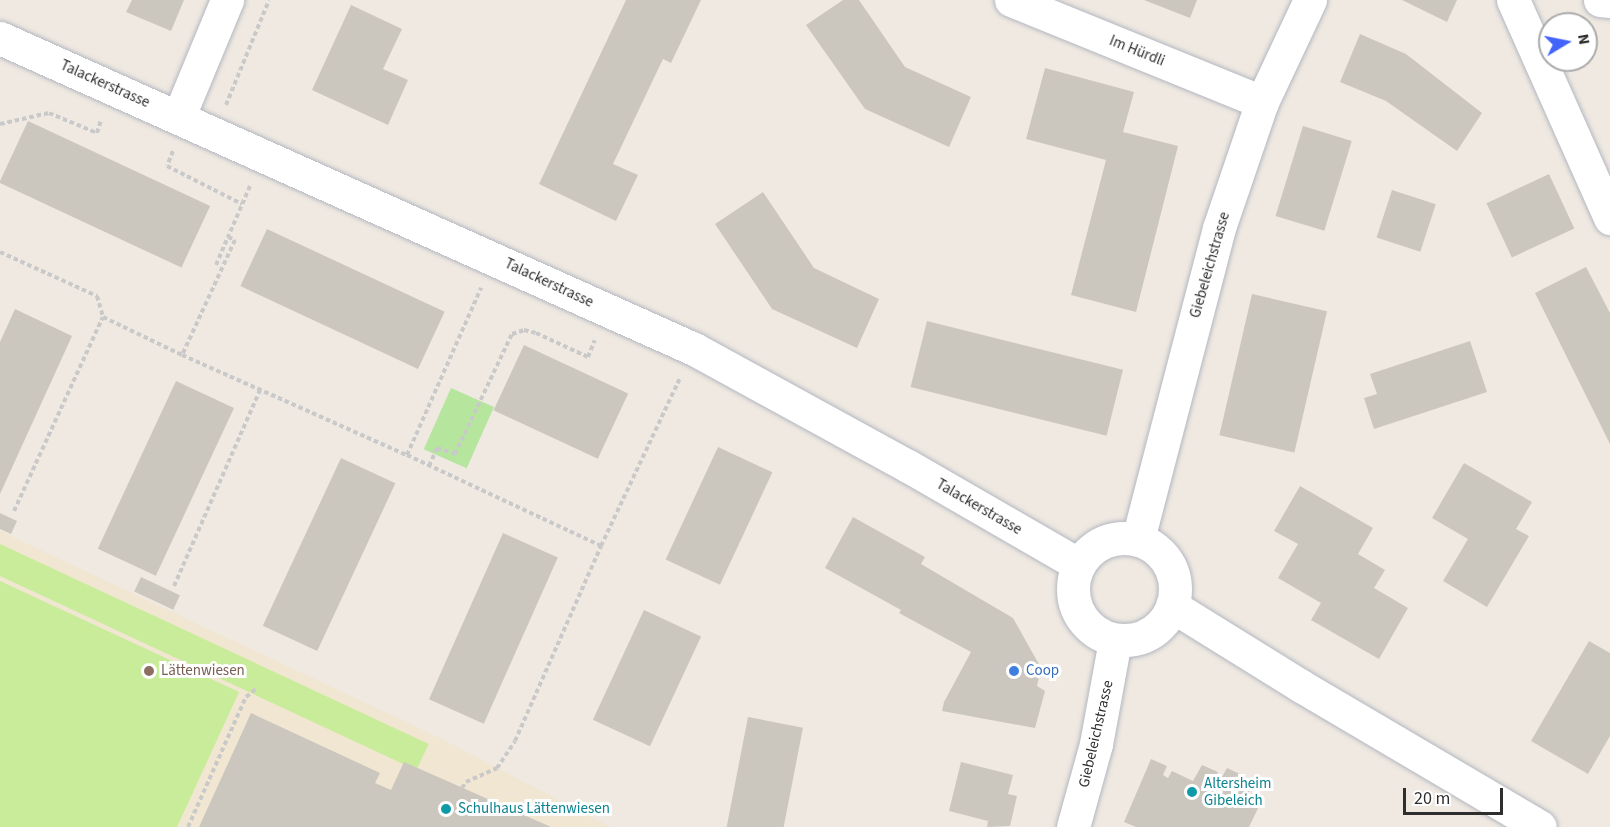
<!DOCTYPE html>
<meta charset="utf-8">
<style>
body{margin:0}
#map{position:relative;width:1610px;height:827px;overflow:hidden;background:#efe9e1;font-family:"Source Sans 3",sans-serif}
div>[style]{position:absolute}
.education>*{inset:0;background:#f0e6d1}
.green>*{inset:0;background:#b6e59e;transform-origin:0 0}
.pitch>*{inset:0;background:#c9ec9a;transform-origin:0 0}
.building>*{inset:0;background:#cbc7bf;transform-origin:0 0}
.path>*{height:4px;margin-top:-2px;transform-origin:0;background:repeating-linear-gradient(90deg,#c9c9c9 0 4.5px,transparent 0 7.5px)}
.roads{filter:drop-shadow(0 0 2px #b4b7c1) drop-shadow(0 0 2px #b4b7c1)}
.minor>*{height:33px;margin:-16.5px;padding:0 16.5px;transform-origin:16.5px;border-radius:16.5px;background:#fff}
.minor>.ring{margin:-16.5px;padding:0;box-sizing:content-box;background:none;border:33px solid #fff;border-radius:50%}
.dots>*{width:16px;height:16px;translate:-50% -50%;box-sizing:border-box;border:3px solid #fff;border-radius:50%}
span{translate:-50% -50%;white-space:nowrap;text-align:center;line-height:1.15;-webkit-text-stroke:6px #fff;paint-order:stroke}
.street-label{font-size:15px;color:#2e2e2e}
.education-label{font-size:15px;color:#785e54}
.left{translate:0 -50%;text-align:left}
.shop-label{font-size:15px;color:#366cbe}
.culture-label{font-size:15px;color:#0d838f}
.north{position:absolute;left:1538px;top:12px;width:60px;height:60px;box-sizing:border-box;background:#fff;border:2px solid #ababab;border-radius:50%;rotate:80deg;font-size:16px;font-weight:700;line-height:24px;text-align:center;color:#2e2e2e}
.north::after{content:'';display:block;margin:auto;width:21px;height:27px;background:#4264fb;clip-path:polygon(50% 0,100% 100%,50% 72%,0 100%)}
.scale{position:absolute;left:1403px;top:788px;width:100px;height:27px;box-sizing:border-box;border:3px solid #2e2e2e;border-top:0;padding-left:8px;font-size:18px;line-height:21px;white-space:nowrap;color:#2e2e2e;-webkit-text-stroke:4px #fff;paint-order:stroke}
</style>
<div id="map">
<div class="education">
<div style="clip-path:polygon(0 531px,440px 738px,610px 827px,0 827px)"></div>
</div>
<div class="green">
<div style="left:451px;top:388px;width:47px;height:67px;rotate:24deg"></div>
</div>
<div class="pitch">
<div style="left:0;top:544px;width:473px;height:29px;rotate:25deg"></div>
<div style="clip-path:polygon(0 581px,239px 692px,177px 827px,0 827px)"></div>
</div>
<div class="building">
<div style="clip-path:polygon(132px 0,184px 0,171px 31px,126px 12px)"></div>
<div style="clip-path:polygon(626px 0,701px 0,671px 63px,663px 59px,613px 164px,638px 175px,616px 221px,539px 184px)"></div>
<div style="clip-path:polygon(843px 0,859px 0,905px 67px,971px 97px,949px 147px,865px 109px,806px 25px)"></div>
<div style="clip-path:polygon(1144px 0,1197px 0,1190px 18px)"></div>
<div style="clip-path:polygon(1402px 0,1457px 0,1447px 22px)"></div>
<div style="clip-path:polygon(351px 5px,402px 29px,383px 69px,408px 80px,388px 125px,312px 90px)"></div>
<div style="clip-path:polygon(1360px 34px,1406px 54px,1482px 113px,1457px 151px,1386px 101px,1340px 82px)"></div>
<div style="clip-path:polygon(1045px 68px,1134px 92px,1123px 132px,1178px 146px,1136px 312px,1071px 295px,1106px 160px,1026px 139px)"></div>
<div style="left:28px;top:121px;width:201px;height:68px;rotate:25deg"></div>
<div style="left:1303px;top:126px;width:51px;height:94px;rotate:17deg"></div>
<div style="left:1549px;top:174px;width:60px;height:69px;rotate:65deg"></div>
<div style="left:1392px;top:190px;width:46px;height:50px;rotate:18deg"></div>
<div style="clip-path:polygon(763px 192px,814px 268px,879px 299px,857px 348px,772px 309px,715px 224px)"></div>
<div style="left:267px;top:229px;width:196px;height:63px;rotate:25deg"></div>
<div style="clip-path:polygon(1586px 267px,1610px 313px,1610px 444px,1535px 293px)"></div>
<div style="left:1252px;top:294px;width:77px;height:145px;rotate:13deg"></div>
<div style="clip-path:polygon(15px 309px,72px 336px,0 494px,0 342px)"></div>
<div style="left:927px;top:321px;width:202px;height:68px;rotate:14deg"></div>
<div style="clip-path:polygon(1470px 341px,1487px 392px,1374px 429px,1364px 398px,1377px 394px,1370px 374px)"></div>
<div style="left:524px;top:345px;width:115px;height:72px;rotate:25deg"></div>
<div style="left:176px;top:381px;width:64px;height:185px;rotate:25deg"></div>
<div style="left:718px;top:447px;width:60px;height:124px;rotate:25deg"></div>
<div style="left:341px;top:458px;width:60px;height:185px;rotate:25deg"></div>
<div style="clip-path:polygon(1464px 463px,1532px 502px,1516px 529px,1529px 536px,1487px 607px,1443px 581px,1468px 539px,1432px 518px)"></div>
<div style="clip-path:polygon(1300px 486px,1373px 528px,1358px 554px,1385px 570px,1374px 588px,1408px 608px,1379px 659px,1311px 620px,1321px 603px,1278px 578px,1298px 544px,1274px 531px)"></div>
<div style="clip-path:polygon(0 513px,17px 521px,11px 534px,0 529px)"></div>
<div style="clip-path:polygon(853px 517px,925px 557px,921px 564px,1013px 618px,1041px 668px,1037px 686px,1045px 691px,1035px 728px,942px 711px,944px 702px,971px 652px,899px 613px,901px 610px,825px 568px)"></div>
<div style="left:503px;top:533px;width:60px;height:182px;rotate:24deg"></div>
<div style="left:141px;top:577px;width:43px;height:16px;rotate:25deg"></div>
<div style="left:644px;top:610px;width:63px;height:121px;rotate:25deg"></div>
<div style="clip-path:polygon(1589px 641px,1610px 653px,1610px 736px,1588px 774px,1531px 741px)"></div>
<div style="clip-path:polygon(251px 713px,380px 773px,375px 783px,391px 790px,404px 762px,551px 827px,199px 827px)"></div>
<div style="left:748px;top:717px;width:56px;height:112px;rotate:11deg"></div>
<div style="clip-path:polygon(1151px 759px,1167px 766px,1163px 775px,1168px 778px,1172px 771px,1193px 781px,1202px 765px,1218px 772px,1213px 781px,1218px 784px,1227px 768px,1242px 775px,1238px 784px,1250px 789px,1248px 795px,1261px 802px,1249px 827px,1136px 827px,1124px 822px)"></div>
<div style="clip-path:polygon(961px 762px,1013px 775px,1008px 794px,1017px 796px,1010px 826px,987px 827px,988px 821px,949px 811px)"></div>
</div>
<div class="path">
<div style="left:226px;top:105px;width:113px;rotate:-67.7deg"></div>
<div style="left:0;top:124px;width:50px;rotate:-12.7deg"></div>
<div style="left:49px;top:113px;width:52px;rotate:22.6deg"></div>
<div style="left:97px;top:133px;width:14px;rotate:-73deg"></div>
<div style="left:173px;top:151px;width:16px;rotate:112deg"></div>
<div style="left:167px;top:166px;width:84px;rotate:26.9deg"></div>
<div style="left:250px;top:186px;width:56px;rotate:113.3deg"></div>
<div style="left:228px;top:237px;width:8px;rotate:23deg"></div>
<div style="left:235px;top:240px;width:127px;rotate:114.7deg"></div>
<div style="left:182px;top:355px;width:246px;rotate:24deg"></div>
<div style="left:407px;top:455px;width:214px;rotate:25.1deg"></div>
<div style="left:0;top:252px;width:107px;rotate:24.4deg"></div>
<div style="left:97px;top:296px;width:22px;rotate:74deg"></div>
<div style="left:103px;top:317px;width:88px;rotate:25.7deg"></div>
<div style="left:216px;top:265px;width:30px;rotate:-67deg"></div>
<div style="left:407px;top:455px;width:183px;rotate:-66.1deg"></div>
<div style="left:429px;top:466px;width:20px;rotate:-66deg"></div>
<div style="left:437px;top:448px;width:19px;rotate:18deg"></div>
<div style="left:455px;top:454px;width:133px;rotate:-64.6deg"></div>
<div style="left:512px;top:334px;width:13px;rotate:-18deg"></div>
<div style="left:524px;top:330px;width:12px;rotate:14deg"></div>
<div style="left:536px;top:333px;width:57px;rotate:24.8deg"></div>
<div style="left:588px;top:357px;width:18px;rotate:-68deg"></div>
<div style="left:14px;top:511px;width:213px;rotate:-65.4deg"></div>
<div style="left:174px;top:586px;width:214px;rotate:-66.3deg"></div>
<div style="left:462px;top:788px;width:7px;rotate:-56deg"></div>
<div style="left:466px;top:782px;width:34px;rotate:-24deg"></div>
<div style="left:497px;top:768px;width:32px;rotate:-56deg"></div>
<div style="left:515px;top:741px;width:213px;rotate:-66.2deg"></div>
<div style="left:601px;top:546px;width:186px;rotate:-64.8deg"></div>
<div style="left:188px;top:827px;width:142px;rotate:-66deg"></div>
<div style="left:246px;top:697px;width:13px;rotate:-39deg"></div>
</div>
<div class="roads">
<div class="minor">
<div style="left:1011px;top:0;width:271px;rotate:22.1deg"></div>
<div style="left:1513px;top:0;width:239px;rotate:66deg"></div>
<div style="left:1600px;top:0;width:10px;rotate:6deg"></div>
<div style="left:0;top:38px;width:760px;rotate:24.14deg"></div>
<div style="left:694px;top:349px;width:244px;rotate:28.7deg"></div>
<div style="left:908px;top:466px;width:196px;rotate:30deg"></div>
<div style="left:179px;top:116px;width:126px;rotate:-67.5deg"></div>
<div class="ring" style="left:1073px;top:538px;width:69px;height:69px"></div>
<div style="left:1138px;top:539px;width:321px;rotate:-75.4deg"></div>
<div style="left:1219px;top:228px;width:133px;rotate:-71.2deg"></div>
<div style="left:1262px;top:102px;width:113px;rotate:-64.8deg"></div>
<div style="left:1172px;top:606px;width:152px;rotate:31.8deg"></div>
<div style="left:1301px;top:686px;width:277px;rotate:30.5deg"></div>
<div style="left:1073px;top:827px;width:86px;rotate:-74.5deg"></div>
<div style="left:1096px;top:744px;width:106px;rotate:-79.6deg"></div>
</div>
</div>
<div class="dots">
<div style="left:149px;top:671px;background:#8d6e63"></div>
<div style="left:1014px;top:671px;background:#3f7fe0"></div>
<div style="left:1192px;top:792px;background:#0f9aa8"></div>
<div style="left:446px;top:809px;background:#0f9aa8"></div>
</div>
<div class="street-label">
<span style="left:1137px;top:51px;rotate:22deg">Im Hürdli</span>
<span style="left:105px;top:84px;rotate:24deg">Talackerstrasse</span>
<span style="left:1210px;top:265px;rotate:-74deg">Giebeleichstrasse</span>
<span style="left:549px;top:283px;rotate:25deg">Talackerstrasse</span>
<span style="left:979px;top:507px;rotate:30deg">Talackerstrasse</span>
<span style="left:1096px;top:734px;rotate:-77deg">Giebeleichstrasse</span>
</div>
<div class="education-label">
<span class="left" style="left:161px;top:671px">Lättenwiesen</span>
</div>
<div class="shop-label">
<span class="left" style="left:1026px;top:671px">Coop</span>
</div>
<div class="culture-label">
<span class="left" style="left:1204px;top:792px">Altersheim<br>Gibeleich</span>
<span class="left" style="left:458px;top:809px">Schulhaus Lättenwiesen</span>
</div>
<div class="north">N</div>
<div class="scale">20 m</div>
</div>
